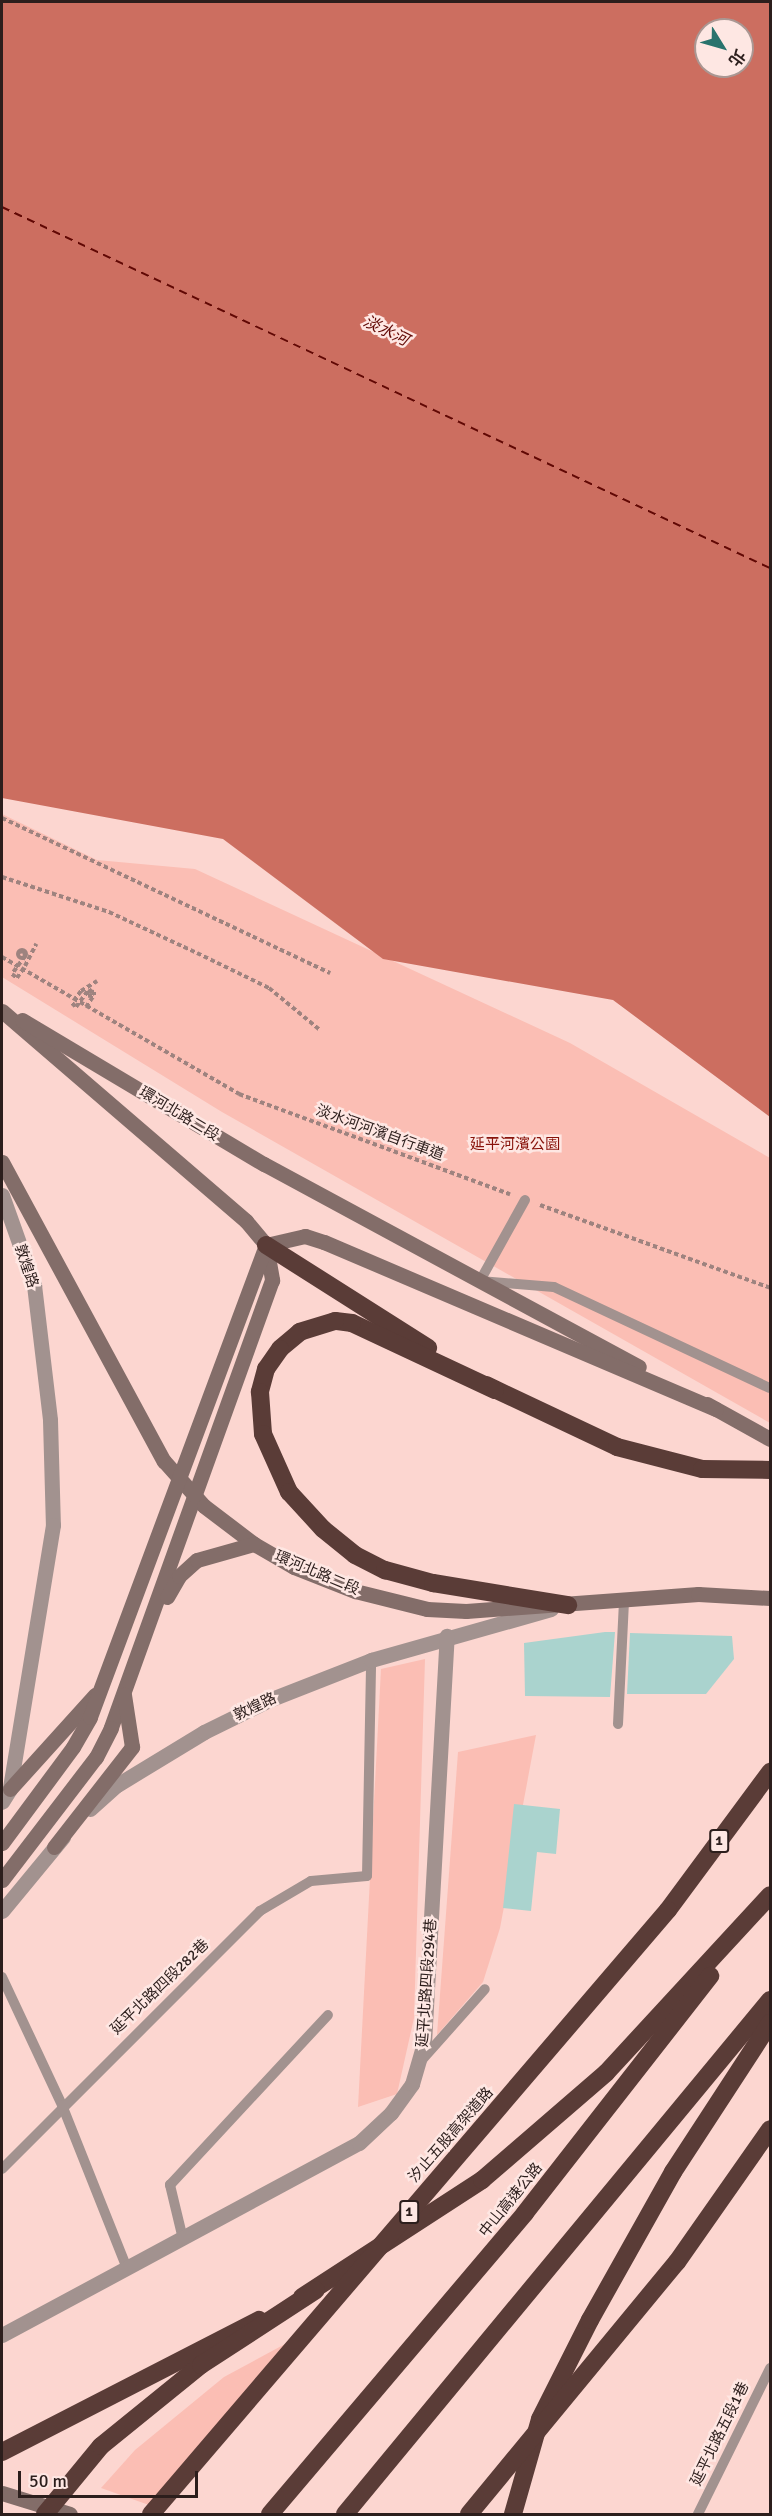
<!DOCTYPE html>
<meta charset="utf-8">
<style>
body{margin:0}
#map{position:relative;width:772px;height:2516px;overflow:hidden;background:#fcd6d0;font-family:Signika,"Noto Sans TC",sans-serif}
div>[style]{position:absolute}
.green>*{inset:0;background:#fbbeb4}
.water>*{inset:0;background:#cc6e60}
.ferry>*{height:1.5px;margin-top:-0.75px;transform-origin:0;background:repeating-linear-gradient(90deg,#610804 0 8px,transparent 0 14px)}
.building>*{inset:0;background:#aad3ce}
.path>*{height:4px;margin-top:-2px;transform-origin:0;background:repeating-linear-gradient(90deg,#9e837f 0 4.5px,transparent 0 7.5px)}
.path>.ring{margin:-2px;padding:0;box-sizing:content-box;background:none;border:4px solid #9e837f;border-radius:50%}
.lane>*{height:10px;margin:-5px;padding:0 5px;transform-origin:5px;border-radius:5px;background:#a2928f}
.street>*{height:15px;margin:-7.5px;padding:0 7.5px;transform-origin:7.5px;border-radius:7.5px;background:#a2928f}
.secondary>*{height:15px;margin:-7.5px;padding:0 7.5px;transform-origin:7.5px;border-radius:7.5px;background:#836d69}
.highway>*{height:18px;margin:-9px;padding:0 9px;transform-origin:9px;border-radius:9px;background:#5a3c37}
.path-bridge>*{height:4px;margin-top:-2px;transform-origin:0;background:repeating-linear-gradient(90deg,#9e837f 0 4.5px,transparent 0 7.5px)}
.highway-bridge>*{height:18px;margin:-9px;padding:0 9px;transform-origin:9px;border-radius:9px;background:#5a3c37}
span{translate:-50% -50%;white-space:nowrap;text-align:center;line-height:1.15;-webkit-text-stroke:5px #fee7e3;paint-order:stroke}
.shield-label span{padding:2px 4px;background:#fee7e3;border:2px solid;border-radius:4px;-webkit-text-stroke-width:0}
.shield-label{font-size:14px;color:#2c1e1c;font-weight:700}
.street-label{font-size:15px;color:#2c1e1c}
.park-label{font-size:15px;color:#88130b}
.water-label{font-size:16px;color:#610804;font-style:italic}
.frame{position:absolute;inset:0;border:3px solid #2c1e1c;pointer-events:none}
.north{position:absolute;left:694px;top:18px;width:60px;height:60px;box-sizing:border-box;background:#fee7e3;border:2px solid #aa9793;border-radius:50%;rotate:127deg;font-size:16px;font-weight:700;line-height:24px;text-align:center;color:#2c1e1c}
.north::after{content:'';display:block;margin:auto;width:21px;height:27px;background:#29736d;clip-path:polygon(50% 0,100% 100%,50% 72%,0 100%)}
.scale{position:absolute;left:18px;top:2471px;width:180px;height:27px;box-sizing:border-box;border:3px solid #2c1e1c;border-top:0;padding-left:8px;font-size:18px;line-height:21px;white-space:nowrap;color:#2c1e1c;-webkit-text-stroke:4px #fee7e3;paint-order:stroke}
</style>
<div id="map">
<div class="green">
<div style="clip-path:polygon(2px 814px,97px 860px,195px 869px,570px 1043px,770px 1158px,770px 1423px,222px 1112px,2px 977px)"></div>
<div style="clip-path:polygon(425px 1659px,414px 2018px,397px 2094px,358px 2107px,381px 1669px)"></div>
<div style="clip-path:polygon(536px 1735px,500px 1928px,483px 1982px,437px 2035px,458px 1752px)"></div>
<div style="clip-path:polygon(285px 2344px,149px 2505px,101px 2488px,135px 2450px,224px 2377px)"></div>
</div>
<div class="water">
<div style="clip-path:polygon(evenodd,2px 2px,770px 2px,770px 1117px,613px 1000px,383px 959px,223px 839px,2px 798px,2px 2px,706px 30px,742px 30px,742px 66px,706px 66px,706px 30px)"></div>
</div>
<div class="ferry">
<div style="left:2px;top:207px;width:849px;rotate:25.18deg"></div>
</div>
<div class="building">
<div style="clip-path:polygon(605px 1632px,615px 1632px,610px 1697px,525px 1696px,524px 1643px)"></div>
<div style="clip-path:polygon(630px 1633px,732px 1636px,734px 1659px,706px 1694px,627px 1694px)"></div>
<div style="clip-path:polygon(514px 1804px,560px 1809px,556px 1854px,537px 1852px,531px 1911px,503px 1908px)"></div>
</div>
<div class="path">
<div style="left:2px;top:818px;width:363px;rotate:25.3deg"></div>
<div style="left:2px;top:877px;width:113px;rotate:18.1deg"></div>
<div style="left:109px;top:912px;width:97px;rotate:25deg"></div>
<div style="left:197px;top:953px;width:80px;rotate:25.9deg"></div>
<div style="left:269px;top:988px;width:66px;rotate:39.5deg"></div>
<div class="ring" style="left:18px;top:950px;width:4px;height:4px"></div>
<div style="left:2px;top:957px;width:274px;rotate:30deg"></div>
<div style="left:239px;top:1094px;width:289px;rotate:20.3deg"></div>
<div style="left:25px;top:966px;width:25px;rotate:-63deg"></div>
<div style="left:81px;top:991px;width:19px;rotate:-32deg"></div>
<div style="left:86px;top:1007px;width:14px;rotate:-56deg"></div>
<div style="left:94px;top:995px;width:3px;rotate:-90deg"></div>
<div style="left:94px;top:992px;width:7px;rotate:-172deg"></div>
<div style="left:87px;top:991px;width:5px;rotate:79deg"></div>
<div style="left:88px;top:996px;width:6px;rotate:-9deg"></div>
<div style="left:540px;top:1205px;width:245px;rotate:19.8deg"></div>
</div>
<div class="lane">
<div style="left:525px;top:1200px;width:93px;rotate:119.1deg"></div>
<div style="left:480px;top:1281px;width:74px;rotate:4.6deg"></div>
<div style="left:554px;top:1287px;width:238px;rotate:25.1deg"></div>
<div style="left:618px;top:1724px;width:124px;rotate:-87.2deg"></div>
<div style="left:2px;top:1977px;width:141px;rotate:64.9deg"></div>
<div style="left:62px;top:2105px;width:175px;rotate:68.3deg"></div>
<div style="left:421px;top:2061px;width:96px;rotate:-48.4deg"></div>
<div style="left:2px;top:2169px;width:365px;rotate:-45deg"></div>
<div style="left:260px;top:1911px;width:59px;rotate:-30.5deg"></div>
<div style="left:311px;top:1881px;width:56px;rotate:-5.1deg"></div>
<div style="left:367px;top:1876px;width:216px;rotate:-88.9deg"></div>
<div style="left:183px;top:2239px;width:56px;rotate:-103.5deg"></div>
<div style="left:170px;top:2185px;width:232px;rotate:-47.1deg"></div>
<div style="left:698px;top:2514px;width:163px;rotate:-63.7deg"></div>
</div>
<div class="street">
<div style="left:2px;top:1195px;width:96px;rotate:70.4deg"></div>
<div style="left:34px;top:1285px;width:136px;rotate:83.2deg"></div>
<div style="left:50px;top:1420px;width:105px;rotate:88.4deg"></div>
<div style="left:53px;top:1525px;width:267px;rotate:99.3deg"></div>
<div style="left:10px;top:1789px;width:15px;rotate:122deg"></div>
<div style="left:90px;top:1809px;width:36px;rotate:-42deg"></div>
<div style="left:117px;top:1785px;width:102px;rotate:-31.3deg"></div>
<div style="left:204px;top:1732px;width:72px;rotate:-26.2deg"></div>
<div style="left:269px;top:1700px;width:110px;rotate:-21.4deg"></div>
<div style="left:371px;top:1660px;width:187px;rotate:-15.8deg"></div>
<div style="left:2px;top:1911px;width:96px;rotate:-50.5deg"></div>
<div style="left:2px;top:2335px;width:405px;rotate:-28.3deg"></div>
<div style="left:359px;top:2143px;width:44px;rotate:-43.2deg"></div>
<div style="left:391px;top:2113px;width:36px;rotate:-54deg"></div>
<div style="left:412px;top:2084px;width:43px;rotate:-73.7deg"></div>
<div style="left:424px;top:2043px;width:408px;rotate:-86.8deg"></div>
</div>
<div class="secondary">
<div style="left:2px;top:1011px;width:322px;rotate:40.7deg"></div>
<div style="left:246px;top:1221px;width:31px;rotate:50deg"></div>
<div style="left:266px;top:1245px;width:36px;rotate:80deg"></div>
<div style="left:272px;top:1280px;width:476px;rotate:109.8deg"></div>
<div style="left:111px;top:1728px;width:33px;rotate:117deg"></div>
<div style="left:96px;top:1757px;width:155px;rotate:127.4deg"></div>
<div style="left:22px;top:1020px;width:282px;rotate:30.8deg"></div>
<div style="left:264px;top:1164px;width:426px;rotate:28.4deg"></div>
<div style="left:2px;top:1162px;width:340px;rotate:61.6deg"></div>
<div style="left:164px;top:1461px;width:60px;rotate:48.4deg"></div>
<div style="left:204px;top:1506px;width:63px;rotate:37.2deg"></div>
<div style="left:254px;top:1544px;width:46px;rotate:29.9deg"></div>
<div style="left:294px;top:1567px;width:66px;rotate:21.5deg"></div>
<div style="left:355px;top:1591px;width:74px;rotate:14deg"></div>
<div style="left:427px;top:1609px;width:39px;rotate:3deg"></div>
<div style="left:466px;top:1611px;width:233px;rotate:-4.2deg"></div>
<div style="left:698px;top:1594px;width:72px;rotate:3.2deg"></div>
<div style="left:707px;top:1404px;width:72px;rotate:29.1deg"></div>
<div style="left:167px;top:1597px;width:24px;rotate:-60deg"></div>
<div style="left:179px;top:1576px;width:24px;rotate:-42deg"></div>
<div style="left:197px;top:1560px;width:59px;rotate:-15.7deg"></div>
<div style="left:10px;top:1789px;width:127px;rotate:-47.9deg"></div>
<div style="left:2px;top:1843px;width:119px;rotate:-53.5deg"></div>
<div style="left:73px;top:1747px;width:34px;rotate:-60deg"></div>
<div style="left:90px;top:1717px;width:504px;rotate:-69.55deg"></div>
<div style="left:266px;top:1245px;width:40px;rotate:-13deg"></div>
<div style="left:305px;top:1236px;width:20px;rotate:18deg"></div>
<div style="left:324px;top:1242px;width:426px;rotate:23.1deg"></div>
<div style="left:54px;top:1847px;width:127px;rotate:-52deg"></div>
<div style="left:132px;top:1747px;width:53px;rotate:-98.7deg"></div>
<div style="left:2px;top:2493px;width:71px;rotate:17.2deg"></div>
</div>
<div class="highway">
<div style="left:266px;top:1245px;width:192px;rotate:32.4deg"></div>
<div style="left:486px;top:1385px;width:145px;rotate:25.3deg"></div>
<div style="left:617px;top:1447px;width:88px;rotate:14.5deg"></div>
<div style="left:702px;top:1469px;width:68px;rotate:0.8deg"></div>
<div style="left:495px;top:1390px;width:158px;rotate:-154.9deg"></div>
<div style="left:352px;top:1323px;width:17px;rotate:-173deg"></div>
<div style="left:335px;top:1321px;width:37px;rotate:163deg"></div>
<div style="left:300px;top:1332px;width:26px;rotate:140deg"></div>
<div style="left:280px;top:1349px;width:24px;rotate:125deg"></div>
<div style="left:266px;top:1369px;width:24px;rotate:105deg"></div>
<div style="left:260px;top:1392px;width:42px;rotate:85.9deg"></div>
<div style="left:263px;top:1434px;width:64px;rotate:65.9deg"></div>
<div style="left:289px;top:1492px;width:50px;rotate:47.4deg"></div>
<div style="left:323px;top:1529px;width:41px;rotate:39.1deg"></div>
<div style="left:355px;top:1555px;width:34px;rotate:27deg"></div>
<div style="left:385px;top:1570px;width:50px;rotate:15.2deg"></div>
<div style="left:433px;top:1583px;width:137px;rotate:9.3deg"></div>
<div style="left:668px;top:1910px;width:172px;rotate:-53.5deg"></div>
<div style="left:302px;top:2297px;width:215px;rotate:-33deg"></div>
<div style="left:482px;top:2180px;width:164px;rotate:-40.8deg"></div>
<div style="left:606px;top:2073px;width:242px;rotate:-47.3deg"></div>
<div style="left:2px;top:2452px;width:289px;rotate:-27.2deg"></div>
<div style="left:270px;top:2514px;width:394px;rotate:-49.7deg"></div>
<div style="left:525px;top:2213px;width:301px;rotate:-52deg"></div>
<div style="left:345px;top:2514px;width:667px;rotate:-50.41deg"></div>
<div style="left:513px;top:2514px;width:99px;rotate:-74.1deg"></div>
<div style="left:540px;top:2419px;width:111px;rotate:-63.2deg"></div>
<div style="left:590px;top:2320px;width:170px;rotate:-60.7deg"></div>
<div style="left:673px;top:2172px;width:178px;rotate:-56.9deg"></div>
</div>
<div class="path-bridge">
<div style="left:19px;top:952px;width:5px;rotate:-11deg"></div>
<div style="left:24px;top:951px;width:5px;rotate:79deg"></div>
<div style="left:25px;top:956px;width:22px;rotate:126deg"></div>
<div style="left:12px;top:974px;width:6px;rotate:39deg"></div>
<div style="left:17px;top:978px;width:14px;rotate:-56deg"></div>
<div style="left:81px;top:991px;width:15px;rotate:127deg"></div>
<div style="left:72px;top:1003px;width:6px;rotate:45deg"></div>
<div style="left:76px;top:1007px;width:22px;rotate:-54deg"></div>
<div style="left:89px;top:989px;width:8px;rotate:50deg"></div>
</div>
<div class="highway-bridge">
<div style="left:45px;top:2514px;width:88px;rotate:-50.5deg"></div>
<div style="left:101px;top:2446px;width:129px;rotate:-39deg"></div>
<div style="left:201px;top:2365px;width:137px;rotate:-33.1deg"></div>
<div style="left:151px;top:2514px;width:795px;rotate:-49.44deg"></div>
<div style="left:469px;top:2514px;width:327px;rotate:-50.5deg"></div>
<div style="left:677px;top:2262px;width:162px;rotate:-55deg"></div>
</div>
<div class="shield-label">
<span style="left:719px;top:1841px">1</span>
<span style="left:409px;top:2212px">1</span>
</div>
<div class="street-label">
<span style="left:179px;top:1114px;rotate:31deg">環河北路二段</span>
<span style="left:380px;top:1133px;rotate:20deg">淡水河河濱自行車道</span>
<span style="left:26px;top:1266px;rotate:72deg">敦煌路</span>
<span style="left:317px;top:1573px;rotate:23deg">環河北路二段</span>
<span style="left:255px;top:1707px;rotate:-25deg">敦煌路</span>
<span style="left:427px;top:1983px;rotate:-86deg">延平北路四段294巷</span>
<span style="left:160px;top:1987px;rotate:-44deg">延平北路四段282巷</span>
<span style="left:451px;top:2135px;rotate:-49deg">汐止五股高架道路</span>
<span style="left:511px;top:2200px;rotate:-51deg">中山高速公路</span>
<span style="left:720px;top:2434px;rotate:-64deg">延平北路五段1巷</span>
</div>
<div class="park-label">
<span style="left:515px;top:1145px">延平河濱公園</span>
</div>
<div class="water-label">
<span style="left:386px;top:331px;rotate:26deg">淡水河</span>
</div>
<div class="frame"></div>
<div class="north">北</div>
<div class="scale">50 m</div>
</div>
